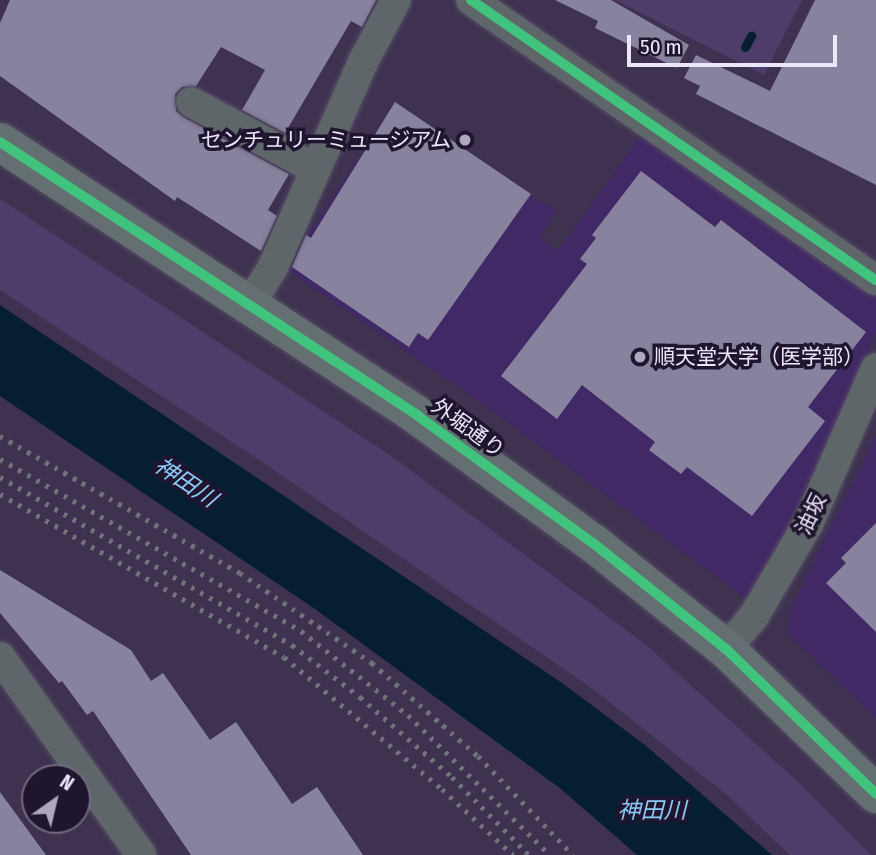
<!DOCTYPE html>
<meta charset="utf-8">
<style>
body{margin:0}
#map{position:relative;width:876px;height:855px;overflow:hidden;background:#3e3250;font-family:"Fira Sans Condensed","Noto Sans JP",sans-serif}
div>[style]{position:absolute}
.built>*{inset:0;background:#412965}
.green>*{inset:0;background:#4e3d6b}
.water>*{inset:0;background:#061e31}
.stream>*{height:9px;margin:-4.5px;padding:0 4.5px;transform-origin:4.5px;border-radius:4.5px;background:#061e31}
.building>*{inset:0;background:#87839e}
.roads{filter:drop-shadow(0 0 2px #574e65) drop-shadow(0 0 2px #574e65)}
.minor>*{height:30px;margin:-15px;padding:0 15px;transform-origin:15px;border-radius:15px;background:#5f6669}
.major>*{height:38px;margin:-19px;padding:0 19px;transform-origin:19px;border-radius:19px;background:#646f71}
.rail>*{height:5px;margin-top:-2.5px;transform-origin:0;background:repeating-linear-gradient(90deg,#71737a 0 3.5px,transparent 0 10.5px)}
.cycleway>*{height:10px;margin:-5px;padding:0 5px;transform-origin:5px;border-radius:5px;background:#40c37c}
.dots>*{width:19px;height:19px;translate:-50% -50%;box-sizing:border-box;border:4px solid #1f152e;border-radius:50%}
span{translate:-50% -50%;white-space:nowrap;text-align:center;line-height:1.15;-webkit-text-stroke:7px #1f152e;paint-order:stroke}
.poi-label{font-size:21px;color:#ece6fb}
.right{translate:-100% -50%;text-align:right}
.left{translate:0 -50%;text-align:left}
.street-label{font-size:21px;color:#ece6fb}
.water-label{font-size:23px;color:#8bcbf8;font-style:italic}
.north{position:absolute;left:21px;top:764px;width:70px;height:70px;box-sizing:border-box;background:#1f152e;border:2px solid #716980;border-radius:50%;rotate:34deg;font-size:19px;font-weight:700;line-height:28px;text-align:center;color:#ece6fb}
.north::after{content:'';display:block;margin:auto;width:24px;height:32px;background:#afa7bf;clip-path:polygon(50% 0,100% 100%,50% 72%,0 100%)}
.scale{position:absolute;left:627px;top:35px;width:210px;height:32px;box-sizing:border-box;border:4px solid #ece6fb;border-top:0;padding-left:9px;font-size:21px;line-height:24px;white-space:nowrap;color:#ece6fb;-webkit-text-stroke:5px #1f152e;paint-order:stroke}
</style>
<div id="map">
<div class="built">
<div style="clip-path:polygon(395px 102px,556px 212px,539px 237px,558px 251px,641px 135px,876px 297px,876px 331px,827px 456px,747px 600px,497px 414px,286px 269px)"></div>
<div style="clip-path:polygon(876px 436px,876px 718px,789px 635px,790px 610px)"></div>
</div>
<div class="green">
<div style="clip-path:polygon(615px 0,802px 0,764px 75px)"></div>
<div style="clip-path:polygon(0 199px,390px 455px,645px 644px,795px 779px,871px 855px,790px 855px,727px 795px,593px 689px,268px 466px,0 290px)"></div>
</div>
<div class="water">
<div style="clip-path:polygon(0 305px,562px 683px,645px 745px,772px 855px,637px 855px,561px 789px,315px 609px,0 396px)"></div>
</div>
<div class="stream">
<div style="left:745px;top:47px;width:13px;rotate:-61deg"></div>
</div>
<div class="building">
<div style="clip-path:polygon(10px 0,376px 0,362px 27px,351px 21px,285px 133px,242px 110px,265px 70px,221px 47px,196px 86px,182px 87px,175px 94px,176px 111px,183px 117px,289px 174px,268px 210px,277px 216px,261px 251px,177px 197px,175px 201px,0 76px,0 23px)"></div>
<div style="clip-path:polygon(555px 0,611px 0,689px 45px,677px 68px,595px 28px,598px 21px)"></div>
<div style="clip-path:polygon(815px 0,876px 0,876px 185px,696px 94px,700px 86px,684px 78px,696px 55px,770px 91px)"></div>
<div style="clip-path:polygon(395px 102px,531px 194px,428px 340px,418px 333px,409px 347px,292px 267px,306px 235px,311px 238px)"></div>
<div style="clip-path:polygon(641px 171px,715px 227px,721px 220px,866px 332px,808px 407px,825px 421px,752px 516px,687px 467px,681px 474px,649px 450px,655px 442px,582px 385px,557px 419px,501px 376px,587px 264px,580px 259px,596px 238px,592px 235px)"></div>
<div style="clip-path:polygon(876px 523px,876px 632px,826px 583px,846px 563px,841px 558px)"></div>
<div style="clip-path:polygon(0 570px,131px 650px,151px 681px,163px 673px,210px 740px,236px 722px,292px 804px,317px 787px,363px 855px,191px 855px,93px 711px,87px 715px,62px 681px,59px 683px,0 613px)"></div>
<div style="clip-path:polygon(0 792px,46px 855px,0 855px)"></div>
</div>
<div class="roads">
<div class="minor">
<div style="left:471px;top:0;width:492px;rotate:34.7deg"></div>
<div style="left:191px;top:102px;width:142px;rotate:28.2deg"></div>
<div style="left:250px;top:304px;width:44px;rotate:-58.1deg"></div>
<div style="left:273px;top:267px;width:226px;rotate:-66.3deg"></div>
<div style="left:364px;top:60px;width:68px;rotate:-61.9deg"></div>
<div style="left:726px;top:649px;width:43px;rotate:-49.7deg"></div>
<div style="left:754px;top:616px;width:107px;rotate:-59.6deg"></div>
<div style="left:808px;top:524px;width:170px;rotate:-66.4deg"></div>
<div style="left:0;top:657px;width:243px;rotate:54.5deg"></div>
</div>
<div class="major">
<div style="left:0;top:142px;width:500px;rotate:33.2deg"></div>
<div style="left:418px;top:416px;width:216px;rotate:36deg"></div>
<div style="left:593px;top:543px;width:170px;rotate:38.6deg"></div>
<div style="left:726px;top:649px;width:209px;rotate:44deg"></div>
</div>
</div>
<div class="rail">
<div style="left:0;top:436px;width:276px;rotate:29.7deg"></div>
<div style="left:240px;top:573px;width:160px;rotate:34.3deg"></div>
<div style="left:372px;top:663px;width:141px;rotate:41.3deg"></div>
<div style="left:478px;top:756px;width:137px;rotate:46.2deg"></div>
<div style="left:0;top:459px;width:347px;rotate:29.7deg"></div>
<div style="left:301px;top:631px;width:136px;rotate:38.1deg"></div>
<div style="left:408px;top:715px;width:199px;rotate:44.6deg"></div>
<div style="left:0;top:477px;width:337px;rotate:29.9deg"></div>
<div style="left:292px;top:645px;width:86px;rotate:37.4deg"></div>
<div style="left:360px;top:697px;width:122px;rotate:41deg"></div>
<div style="left:452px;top:777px;width:110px;rotate:45.4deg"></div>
<div style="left:0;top:494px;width:327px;rotate:29.9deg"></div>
<div style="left:284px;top:657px;width:206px;rotate:39.9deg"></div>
<div style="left:442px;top:789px;width:97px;rotate:42.9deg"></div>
</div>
<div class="cycleway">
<div style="left:471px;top:0;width:492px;rotate:34.7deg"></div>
<div style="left:0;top:142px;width:500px;rotate:33.2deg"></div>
<div style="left:418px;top:416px;width:216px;rotate:36deg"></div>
<div style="left:593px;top:543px;width:170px;rotate:38.6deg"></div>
<div style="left:726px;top:649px;width:209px;rotate:44deg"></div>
</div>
<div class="dots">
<div style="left:465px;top:140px;background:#afa7bf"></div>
<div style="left:640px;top:357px;background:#afa7bf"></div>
</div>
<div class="poi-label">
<span class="right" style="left:451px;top:140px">センチュリーミュージアム</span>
<span class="left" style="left:654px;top:357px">順天堂大学（医学部）</span>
</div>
<div class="street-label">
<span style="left:468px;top:428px;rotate:36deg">外堀通り</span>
<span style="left:811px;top:514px;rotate:-64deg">油坂</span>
</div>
<div class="water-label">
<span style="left:186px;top:482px;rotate:34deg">神田川</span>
<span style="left:652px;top:810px">神田川</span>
</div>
<div class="north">N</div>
<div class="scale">50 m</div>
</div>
